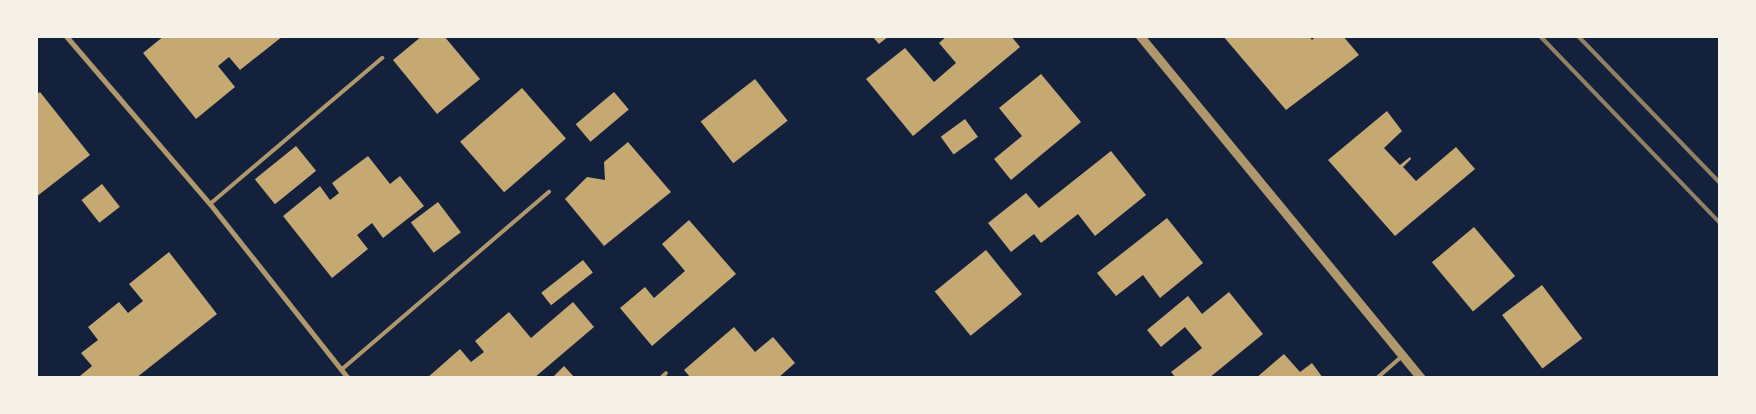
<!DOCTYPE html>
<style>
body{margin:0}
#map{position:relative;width:1756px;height:414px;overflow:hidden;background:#14213d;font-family:"Work Sans",sans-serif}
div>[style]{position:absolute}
.building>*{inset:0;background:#c6a872;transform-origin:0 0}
.service>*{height:4px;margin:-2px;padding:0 2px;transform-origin:2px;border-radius:2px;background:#b1986c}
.minor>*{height:5px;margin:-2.5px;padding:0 2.5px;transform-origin:2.5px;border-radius:2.5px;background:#b1986c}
.tertiary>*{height:9px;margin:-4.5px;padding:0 4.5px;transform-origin:4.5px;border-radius:4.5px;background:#b1986c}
.rail>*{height:4px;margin:-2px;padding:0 2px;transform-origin:2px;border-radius:2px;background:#918062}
span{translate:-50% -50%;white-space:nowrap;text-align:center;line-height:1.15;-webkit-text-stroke:4px #f6f1e7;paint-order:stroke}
.frame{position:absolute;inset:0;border:38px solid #f6f1e7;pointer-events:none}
</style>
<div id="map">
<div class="building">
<div style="clip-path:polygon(164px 36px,283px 36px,240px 70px,229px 57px,218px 66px,235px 87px,196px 119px,143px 53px)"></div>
<div style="clip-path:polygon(422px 36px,444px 36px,480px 79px,437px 114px,393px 60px)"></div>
<div style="clip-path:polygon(872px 36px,889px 36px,879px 44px)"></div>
<div style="clip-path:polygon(947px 36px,1011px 36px,1020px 47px,913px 136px,866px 79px,905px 48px,934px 82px,956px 63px,939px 43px)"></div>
<div style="clip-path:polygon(1223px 36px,1309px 36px,1312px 40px,1316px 36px,1343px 36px,1359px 55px,1286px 110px)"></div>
<div style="clip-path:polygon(1041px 74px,1081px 122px,1011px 180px,994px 159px,1022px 136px,999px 108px)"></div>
<div style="left:755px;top:79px;width:53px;height:69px;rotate:52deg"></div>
<div style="left:522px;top:88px;width:67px;height:82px;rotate:49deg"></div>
<div style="clip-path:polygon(40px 92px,90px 155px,36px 197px,36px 95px)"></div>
<div style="left:614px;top:92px;width:23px;height:50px;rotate:50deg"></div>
<div style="clip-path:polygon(1387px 111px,1402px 131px,1384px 148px,1400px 165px,1410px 157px,1411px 159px,1403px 167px,1416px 181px,1456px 147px,1475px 169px,1395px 236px,1328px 160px)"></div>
<div style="left:965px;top:119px;width:22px;height:30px;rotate:54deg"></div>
<div style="clip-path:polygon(628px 142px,671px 192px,604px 246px,565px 199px,587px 177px,605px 180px,604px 162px)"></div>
<div style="left:296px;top:146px;width:32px;height:53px;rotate:51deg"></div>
<div style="clip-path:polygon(1111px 151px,1146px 195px,1095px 236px,1078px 214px,1041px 243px,1034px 234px,1011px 252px,988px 223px,1026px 193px,1039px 208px)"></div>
<div style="clip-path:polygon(368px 156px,390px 184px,400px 176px,424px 206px,383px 238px,372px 223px,357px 235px,368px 249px,332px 278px,283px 216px,320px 186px,330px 200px,339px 193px,332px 183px)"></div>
<div style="left:102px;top:184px;width:29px;height:26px;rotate:52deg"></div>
<div style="left:438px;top:202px;width:38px;height:34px;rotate:53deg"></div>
<div style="clip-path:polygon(1167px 218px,1203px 263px,1160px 298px,1143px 275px,1116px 296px,1097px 273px)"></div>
<div style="clip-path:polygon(689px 220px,736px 274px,652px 346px,620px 308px,645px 287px,654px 298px,685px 271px,662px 244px)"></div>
<div style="left:1474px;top:227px;width:64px;height:55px;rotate:50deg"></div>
<div style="left:986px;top:250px;width:57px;height:66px;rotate:51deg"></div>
<div style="clip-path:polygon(169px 252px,217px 314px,136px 378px,81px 378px,80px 376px,92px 366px,81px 353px,98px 340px,88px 327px,119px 302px,128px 313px,143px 301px,129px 284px)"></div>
<div style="left:583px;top:260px;width:16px;height:53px;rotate:52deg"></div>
<div style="left:1542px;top:285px;width:67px;height:50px;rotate:53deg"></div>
<div style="clip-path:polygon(1229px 292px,1263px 334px,1209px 378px,1176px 378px,1171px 372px,1202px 348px,1185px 327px,1161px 347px,1147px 330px,1188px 296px,1202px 314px)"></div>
<div style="clip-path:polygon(573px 302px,594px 327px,534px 378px,427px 378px,460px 349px,471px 362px,484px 352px,475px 341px,509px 312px,531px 338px)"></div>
<div style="clip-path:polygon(734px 327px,755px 352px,773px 337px,795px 363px,778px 378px,691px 378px,684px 370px)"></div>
<div style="clip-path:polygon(1284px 354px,1300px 372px,1312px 363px,1323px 378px,1256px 378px)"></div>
<div style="clip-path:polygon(564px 366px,575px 378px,552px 378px)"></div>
</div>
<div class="service">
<div style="left:210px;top:204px;width:226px;rotate:-40.3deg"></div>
<div style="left:341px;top:370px;width:274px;rotate:-40.6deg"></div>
<div style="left:661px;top:378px;width:7px;rotate:-45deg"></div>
<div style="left:1377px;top:378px;width:35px;rotate:-41deg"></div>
</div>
<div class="minor">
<div style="left:66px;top:36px;width:221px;rotate:49.4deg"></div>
<div style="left:210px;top:204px;width:222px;rotate:51.6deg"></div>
</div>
<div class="tertiary">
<div style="left:1140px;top:36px;width:443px;rotate:50.6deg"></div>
</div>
<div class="rail">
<div style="left:1540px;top:36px;width:260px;rotate:46.1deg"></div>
<div style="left:1578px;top:36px;width:204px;rotate:46deg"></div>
</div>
<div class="frame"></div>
</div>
